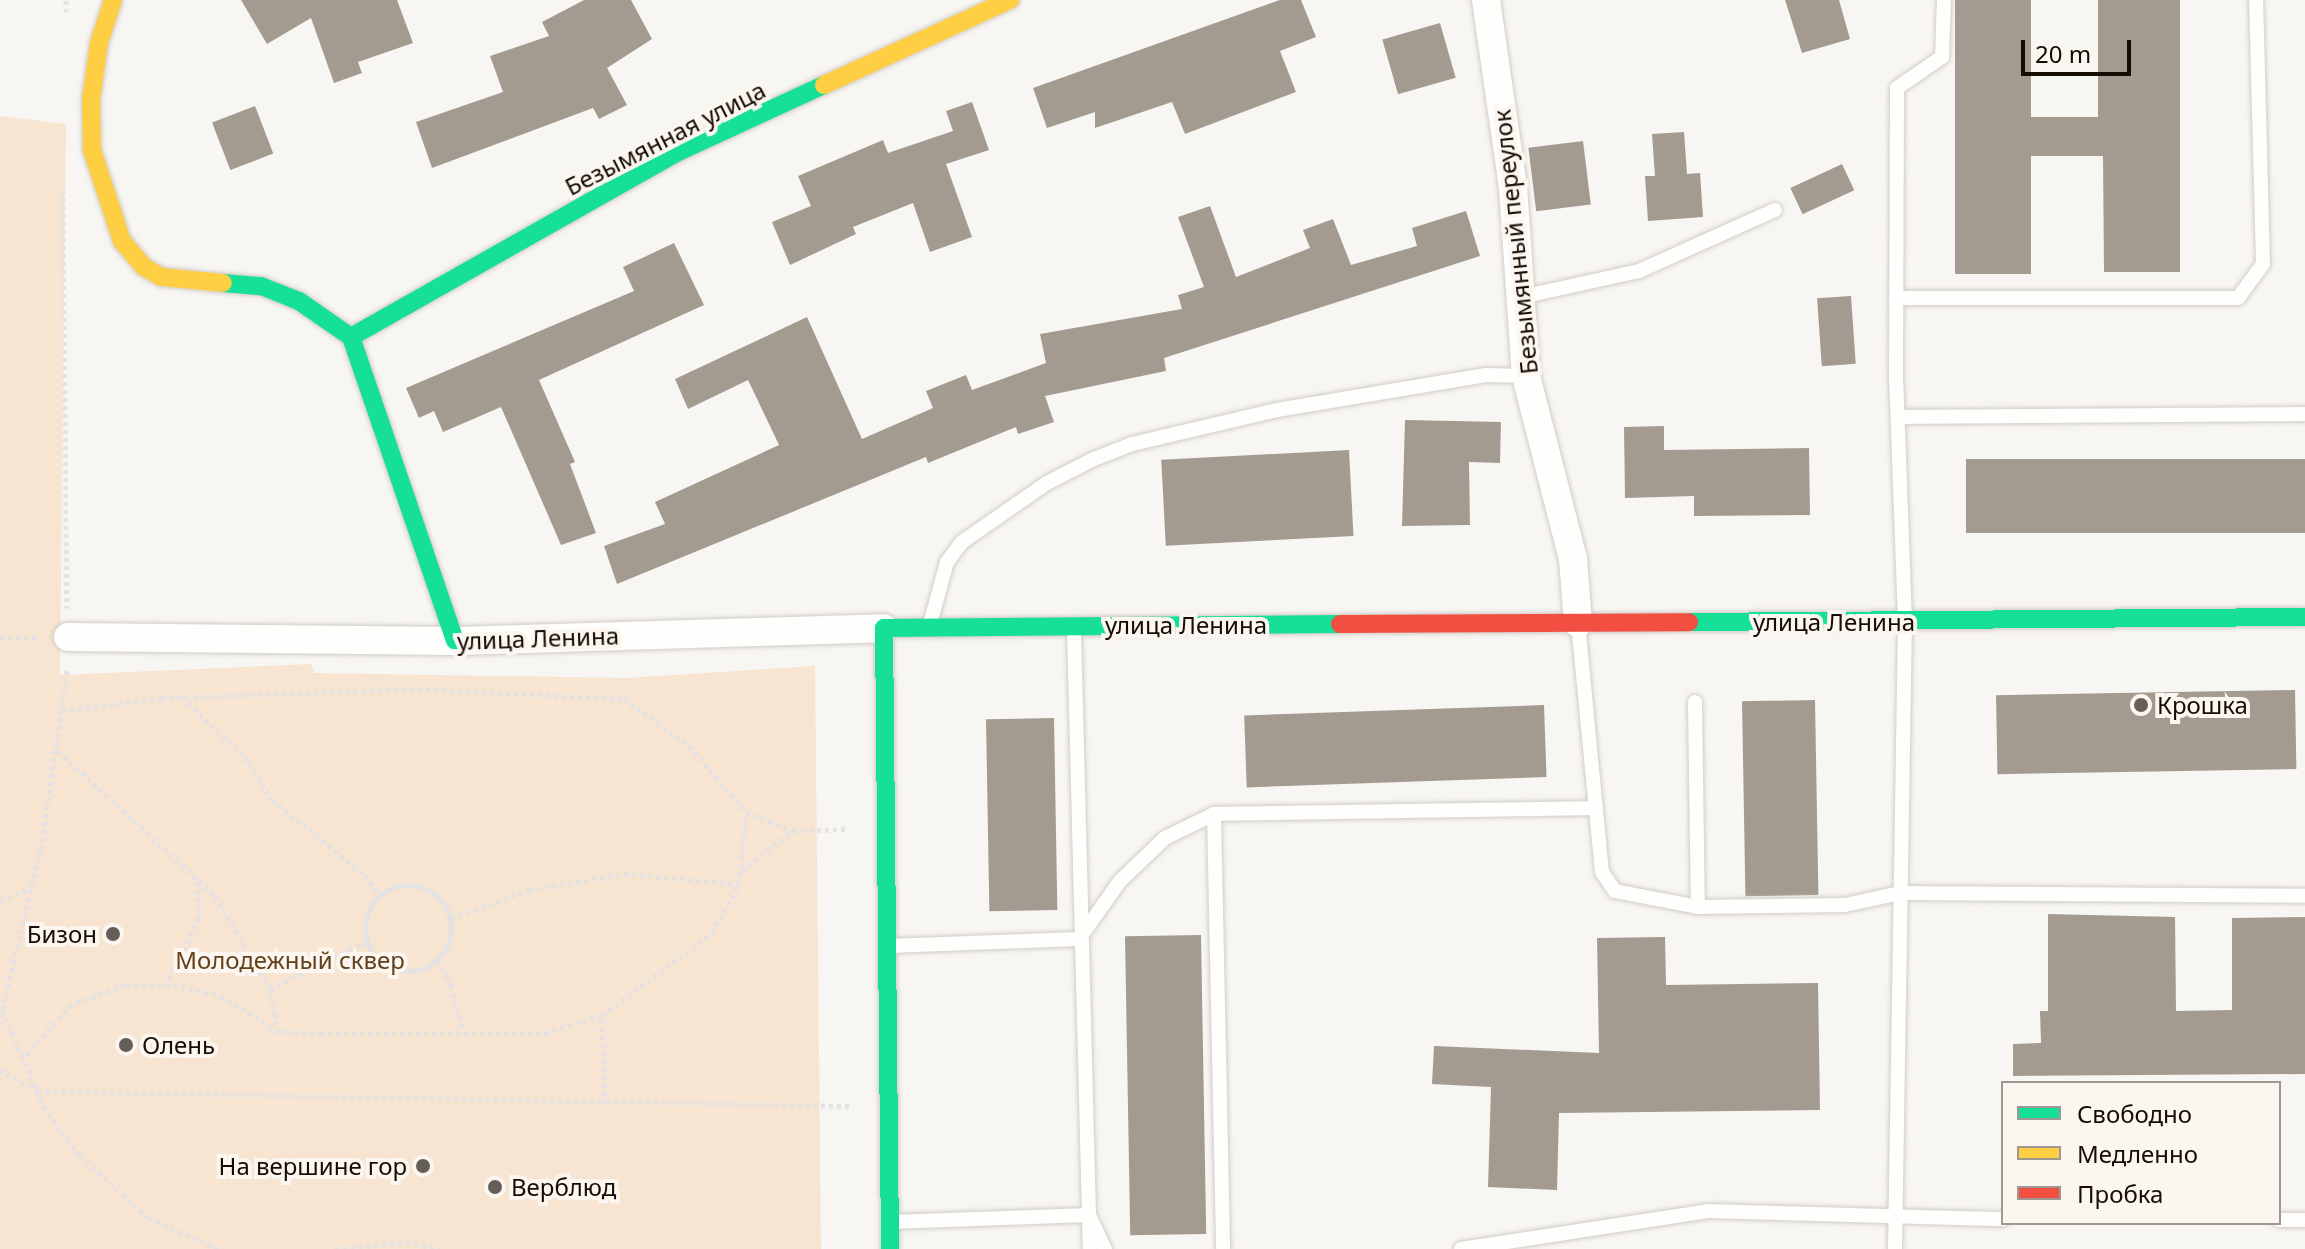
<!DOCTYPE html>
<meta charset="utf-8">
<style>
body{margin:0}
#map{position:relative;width:2305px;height:1249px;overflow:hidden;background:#f8f6f3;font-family:"Noto Sans",sans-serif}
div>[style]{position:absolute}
.green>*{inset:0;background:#f7e4d1}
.building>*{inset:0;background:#a49b90;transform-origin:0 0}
.path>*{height:5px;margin-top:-2.5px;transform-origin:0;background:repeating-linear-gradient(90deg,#e4e2e2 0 4px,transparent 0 8px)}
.path>.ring{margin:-2.5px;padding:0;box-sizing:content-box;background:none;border:5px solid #e4e2e2;border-radius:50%}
.roads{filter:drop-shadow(0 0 2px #d2ccc6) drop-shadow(0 0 2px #d2ccc6)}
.lane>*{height:14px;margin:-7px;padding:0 7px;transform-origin:7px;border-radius:7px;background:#fefefd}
.street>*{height:28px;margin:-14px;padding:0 14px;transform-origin:14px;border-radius:14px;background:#fefefd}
.fast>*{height:18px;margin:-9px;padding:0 9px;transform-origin:9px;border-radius:9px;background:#16e098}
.slow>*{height:18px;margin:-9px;padding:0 9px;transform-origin:9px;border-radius:9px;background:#ffcf43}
.jam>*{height:18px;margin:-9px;padding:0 9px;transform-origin:9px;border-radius:9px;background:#f24e42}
.dots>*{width:22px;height:22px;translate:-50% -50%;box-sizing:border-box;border:4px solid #fbf6f0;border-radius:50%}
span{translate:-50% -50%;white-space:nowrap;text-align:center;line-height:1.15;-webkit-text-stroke:8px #fbf6f0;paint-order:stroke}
.street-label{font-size:24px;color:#160c04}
.poi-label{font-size:24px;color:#160c04}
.left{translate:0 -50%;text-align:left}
.right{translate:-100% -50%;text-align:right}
.park-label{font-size:24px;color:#63401a}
.legend{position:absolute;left:2001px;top:1081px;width:280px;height:144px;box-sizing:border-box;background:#fbf6f0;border:2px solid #9f9892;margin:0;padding:10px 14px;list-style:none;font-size:24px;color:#160c04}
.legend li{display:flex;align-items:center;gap:16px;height:40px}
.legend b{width:40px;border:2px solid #9f9892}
.scale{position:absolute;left:2021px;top:40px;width:110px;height:36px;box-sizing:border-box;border:4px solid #160c04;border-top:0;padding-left:10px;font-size:24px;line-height:28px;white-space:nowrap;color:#160c04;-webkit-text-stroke:6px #fbf6f0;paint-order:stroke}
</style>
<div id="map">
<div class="green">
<div style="clip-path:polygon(0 116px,66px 124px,60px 675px,311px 664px,314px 673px,626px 678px,815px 666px,821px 1249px,0 1249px)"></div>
</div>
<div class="building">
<div style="clip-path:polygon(241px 0,397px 0,413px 43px,358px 62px,362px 73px,334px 83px,311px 18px,267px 44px)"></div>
<div style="clip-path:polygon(584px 0,631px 0,652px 39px,607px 68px,627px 105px,599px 119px,593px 108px,432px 168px,416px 122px,503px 92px,490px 56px,549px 36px,542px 22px)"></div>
<div style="clip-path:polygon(1280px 0,1301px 0,1316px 37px,1280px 51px,1296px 92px,1185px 134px,1172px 102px,1095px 128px,1095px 112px,1047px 128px,1033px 88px)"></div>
<div style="clip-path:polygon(1785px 0,1839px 0,1850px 39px,1802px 53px)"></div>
<div style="clip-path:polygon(1955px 0,2031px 0,2031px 117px,2098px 117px,2098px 0,2180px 0,2180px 272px,2104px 272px,2103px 156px,2031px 156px,2031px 274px,1955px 274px)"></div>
<div style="left:1440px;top:23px;width:57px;height:60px;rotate:74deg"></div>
<div style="clip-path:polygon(972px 102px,989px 150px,946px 164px,972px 237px,930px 252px,913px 203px,853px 227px,856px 234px,790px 265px,772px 222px,811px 206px,798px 176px,883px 140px,888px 153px,953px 131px,946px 111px)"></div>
<div style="left:255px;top:106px;width:51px;height:46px;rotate:69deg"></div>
<div style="clip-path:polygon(1684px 132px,1687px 174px,1700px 173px,1703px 217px,1648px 221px,1645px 176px,1655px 176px,1652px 134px)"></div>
<div style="left:1583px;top:141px;width:64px;height:55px;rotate:83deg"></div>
<div style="left:1842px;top:164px;width:29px;height:57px;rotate:65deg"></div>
<div style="clip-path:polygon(1210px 206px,1236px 277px,1310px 248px,1303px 230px,1333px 219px,1351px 265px,1417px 246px,1412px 228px,1466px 211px,1480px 256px,1164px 358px,1166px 371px,1045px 396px,1054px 422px,1018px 434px,1016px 427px,928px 463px,926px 457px,617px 584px,604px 546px,665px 524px,655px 502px,779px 445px,748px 380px,688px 409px,675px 379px,807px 317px,862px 439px,933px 408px,926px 391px,966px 375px,972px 390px,1046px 363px,1040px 334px,1182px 309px,1178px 295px,1204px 287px,1178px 217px)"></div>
<div style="clip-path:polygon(674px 243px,704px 305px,539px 380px,575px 462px,570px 464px,596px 533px,561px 545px,501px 407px,443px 432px,434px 411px,419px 418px,406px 388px,634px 291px,623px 267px)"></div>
<div style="left:1851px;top:296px;width:68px;height:34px;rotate:86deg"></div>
<div style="clip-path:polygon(1405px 420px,1501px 422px,1500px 463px,1469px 462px,1470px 525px,1402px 526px)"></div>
<div style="clip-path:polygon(1664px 426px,1664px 450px,1809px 448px,1810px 515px,1694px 516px,1694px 496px,1625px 498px,1624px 427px)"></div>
<div style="left:1349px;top:450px;width:86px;height:188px;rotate:87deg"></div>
<div style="left:2305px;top:459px;width:74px;height:339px;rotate:90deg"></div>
<div style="left:2295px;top:690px;width:79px;height:299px;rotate:89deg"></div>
<div style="left:1815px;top:700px;width:195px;height:73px;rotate:89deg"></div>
<div style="left:1544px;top:705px;width:72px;height:300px;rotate:88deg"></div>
<div style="left:1054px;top:718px;width:192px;height:68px;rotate:89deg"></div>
<div style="clip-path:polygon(2048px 914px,2175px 917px,2176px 1011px,2232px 1010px,2232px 918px,2305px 917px,2305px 1074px,2013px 1076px,2013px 1044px,2041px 1043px,2040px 1011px,2048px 1011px)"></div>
<div style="left:1201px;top:935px;width:299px;height:76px;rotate:89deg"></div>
<div style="clip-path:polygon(1665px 937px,1666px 985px,1818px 983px,1820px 1110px,1559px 1113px,1557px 1190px,1488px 1187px,1491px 1087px,1432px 1084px,1434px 1046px,1599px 1053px,1597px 938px)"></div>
</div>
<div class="path">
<div style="left:66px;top:12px;width:12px;rotate:-90deg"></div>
<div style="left:63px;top:190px;width:418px;rotate:89.5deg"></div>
<div style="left:0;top:637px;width:39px"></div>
<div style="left:182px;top:697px;width:95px;rotate:44.1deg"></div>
<div style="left:250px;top:763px;width:43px;rotate:59.3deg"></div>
<div style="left:272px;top:800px;width:119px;rotate:38.9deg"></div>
<div style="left:365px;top:875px;width:24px;rotate:54deg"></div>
<div style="left:63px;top:711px;width:99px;rotate:-7.6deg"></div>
<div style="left:161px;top:698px;width:257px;rotate:-2deg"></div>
<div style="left:418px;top:689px;width:206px;rotate:2.8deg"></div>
<div style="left:624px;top:699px;width:80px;rotate:35.9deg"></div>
<div style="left:689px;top:746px;width:87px;rotate:49.2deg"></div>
<div style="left:746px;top:812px;width:51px;rotate:22deg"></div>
<div style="left:58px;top:751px;width:214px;rotate:42.7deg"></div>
<div style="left:215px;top:896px;width:108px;rotate:59.4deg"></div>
<div style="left:270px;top:989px;width:43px;rotate:80.5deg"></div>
<div style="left:742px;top:870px;width:64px;rotate:-37.4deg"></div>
<div style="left:793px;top:831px;width:56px;rotate:-2deg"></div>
<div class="ring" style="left:365px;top:885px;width:81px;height:81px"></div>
<div style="left:0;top:901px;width:35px;rotate:-22deg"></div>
<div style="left:451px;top:918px;width:83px;rotate:-19.7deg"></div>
<div style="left:529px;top:890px;width:96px;rotate:-9.6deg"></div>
<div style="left:624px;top:874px;width:115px;rotate:5deg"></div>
<div style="left:438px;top:960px;width:28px;rotate:63deg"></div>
<div style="left:451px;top:985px;width:49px;rotate:76deg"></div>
<div style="left:165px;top:986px;width:76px;rotate:-63.4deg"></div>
<div style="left:199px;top:918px;width:39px;rotate:-93deg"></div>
<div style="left:270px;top:989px;width:107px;rotate:-26.1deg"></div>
<div style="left:3px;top:1010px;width:105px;rotate:67.6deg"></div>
<div style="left:43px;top:1107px;width:61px;rotate:52.9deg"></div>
<div style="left:80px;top:1156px;width:93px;rotate:41.9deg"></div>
<div style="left:149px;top:1218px;width:76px;rotate:24.2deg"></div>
<div style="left:0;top:1018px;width:174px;rotate:-76.4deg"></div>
<div style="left:41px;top:849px;width:181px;rotate:-81.7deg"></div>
<div style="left:26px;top:1055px;width:65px;rotate:-48.7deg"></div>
<div style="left:69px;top:1006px;width:60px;rotate:-20.6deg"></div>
<div style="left:125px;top:985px;width:56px;rotate:1deg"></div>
<div style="left:181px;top:986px;width:41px;rotate:14deg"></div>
<div style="left:221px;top:996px;width:66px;rotate:32deg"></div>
<div style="left:277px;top:1031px;width:43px;rotate:4deg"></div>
<div style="left:320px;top:1034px;width:225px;rotate:-0.3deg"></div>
<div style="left:545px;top:1033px;width:60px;rotate:-17.5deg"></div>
<div style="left:0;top:1070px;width:43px;rotate:29.6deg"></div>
<div style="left:37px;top:1091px;width:815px;rotate:1.05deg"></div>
<div style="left:605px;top:1103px;width:88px;rotate:-92deg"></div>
<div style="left:602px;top:1015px;width:137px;rotate:-36.7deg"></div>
<div style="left:712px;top:933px;width:56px;rotate:-61.1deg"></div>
<div style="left:739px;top:884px;width:72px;rotate:-84.4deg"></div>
<div style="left:335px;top:1249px;width:72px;rotate:-5.6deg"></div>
<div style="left:407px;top:1242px;width:34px;rotate:12deg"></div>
</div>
<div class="roads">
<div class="lane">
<div style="left:1521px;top:297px;width:121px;rotate:-12.4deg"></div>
<div style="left:1639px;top:271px;width:149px;rotate:-24.2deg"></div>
<div style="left:1896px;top:298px;width:342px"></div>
<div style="left:2238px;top:298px;width:42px;rotate:-53.7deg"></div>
<div style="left:2263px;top:264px;width:264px;rotate:-91.5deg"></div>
<div style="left:1899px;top:417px;width:406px;rotate:-0.4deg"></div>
<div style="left:1578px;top:623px;width:250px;rotate:84.5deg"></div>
<div style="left:1602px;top:872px;width:23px;rotate:56deg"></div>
<div style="left:1615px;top:891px;width:85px;rotate:10.9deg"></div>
<div style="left:1698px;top:907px;width:147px;rotate:-0.8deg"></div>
<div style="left:1845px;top:905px;width:56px;rotate:-12.3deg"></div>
<div style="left:1900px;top:893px;width:405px;rotate:0.4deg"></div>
<div style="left:930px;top:624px;width:64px;rotate:-74.7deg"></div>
<div style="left:947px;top:562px;width:25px;rotate:-53deg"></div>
<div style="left:962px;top:542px;width:103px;rotate:-34.8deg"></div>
<div style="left:1047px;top:483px;width:53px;rotate:-27.1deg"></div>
<div style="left:1094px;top:459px;width:41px;rotate:-21.5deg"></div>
<div style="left:1132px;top:444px;width:149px;rotate:-13.2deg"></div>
<div style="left:1277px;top:410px;width:212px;rotate:-9.5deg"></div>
<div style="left:1486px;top:375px;width:40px;rotate:1.4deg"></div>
<div style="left:1695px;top:702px;width:205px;rotate:89.2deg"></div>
<div style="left:1214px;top:814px;width:435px;rotate:88.8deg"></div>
<div style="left:888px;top:946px;width:191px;rotate:-2.1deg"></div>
<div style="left:1079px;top:939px;width:71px;rotate:-54.7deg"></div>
<div style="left:1120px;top:881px;width:62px;rotate:-43.7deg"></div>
<div style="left:1165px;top:838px;width:55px;rotate:-26.1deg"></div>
<div style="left:1214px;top:814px;width:381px;rotate:-0.9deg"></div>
<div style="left:1089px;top:1215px;width:38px;rotate:65deg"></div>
<div style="left:2279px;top:1220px;width:26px"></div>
<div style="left:891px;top:1222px;width:198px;rotate:-2deg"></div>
<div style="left:1089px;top:1215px;width:585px;rotate:-91.47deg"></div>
<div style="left:1089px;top:1223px;width:26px;rotate:88deg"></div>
<div style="left:1461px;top:1249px;width:250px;rotate:-8.7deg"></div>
<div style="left:1708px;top:1211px;width:295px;rotate:1.6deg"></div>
<div style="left:1895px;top:1249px;width:628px;rotate:-89.09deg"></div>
<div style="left:1905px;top:621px;width:240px;rotate:-92.1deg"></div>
<div style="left:1896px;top:381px;width:293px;rotate:-89.8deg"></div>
<div style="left:1897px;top:88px;width:55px;rotate:-34.6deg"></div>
<div style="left:1942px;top:57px;width:57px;rotate:-88deg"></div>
</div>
<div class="street">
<div style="left:1486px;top:0;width:189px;rotate:81.8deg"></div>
<div style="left:1513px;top:187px;width:189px;rotate:86.1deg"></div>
<div style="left:1526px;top:376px;width:189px;rotate:75.6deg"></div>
<div style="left:1573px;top:559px;width:64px;rotate:85.5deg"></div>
<div style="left:68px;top:637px;width:387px;rotate:0.6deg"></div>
<div style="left:455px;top:641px;width:429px;rotate:-1.7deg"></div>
</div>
<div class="fast">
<div style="left:223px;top:283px;width:38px;rotate:5deg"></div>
<div style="left:261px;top:286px;width:41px;rotate:21.5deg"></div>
<div style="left:299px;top:301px;width:63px;rotate:34.7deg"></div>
<div style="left:351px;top:337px;width:321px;rotate:71.1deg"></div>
<div style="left:351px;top:337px;width:373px;rotate:-29.5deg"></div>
<div style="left:676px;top:153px;width:163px;rotate:-24.7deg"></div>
<div style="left:1689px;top:622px;width:616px;rotate:-0.47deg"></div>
<div style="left:890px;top:1249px;width:621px;rotate:-90.55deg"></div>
<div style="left:884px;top:628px;width:456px;rotate:-0.5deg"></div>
</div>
<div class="slow">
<div style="left:113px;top:0;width:45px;rotate:108deg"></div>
<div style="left:99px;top:43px;width:58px;rotate:98deg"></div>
<div style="left:91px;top:100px;width:50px;rotate:88.9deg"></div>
<div style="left:92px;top:150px;width:96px;rotate:71.8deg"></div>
<div style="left:122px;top:241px;width:34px;rotate:50deg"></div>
<div style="left:144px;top:267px;width:20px;rotate:30deg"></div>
<div style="left:161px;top:277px;width:62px;rotate:5.5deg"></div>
<div style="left:824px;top:85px;width:205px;rotate:-24.6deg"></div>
</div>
<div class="jam">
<div style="left:1340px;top:624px;width:349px;rotate:-0.3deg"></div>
</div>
</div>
<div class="dots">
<div style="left:2141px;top:705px;background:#655e58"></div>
<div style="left:113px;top:934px;background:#655e58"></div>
<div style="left:126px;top:1045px;background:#655e58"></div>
<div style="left:423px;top:1166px;background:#655e58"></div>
<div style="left:495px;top:1187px;background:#655e58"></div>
</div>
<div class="street-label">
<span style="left:665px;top:138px;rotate:-27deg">Безымянная улица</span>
<span style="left:1515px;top:242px;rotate:-96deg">Безымянный переулок</span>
<span style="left:1834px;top:622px">улица Ленина</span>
<span style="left:1186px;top:625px">улица Ленина</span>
<span style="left:538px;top:638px;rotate:-2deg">улица Ленина</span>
</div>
<div class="poi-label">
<span class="left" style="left:2157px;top:705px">Крошка</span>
<span class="right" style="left:97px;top:934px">Бизон</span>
<span class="left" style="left:142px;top:1045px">Олень</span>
<span class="right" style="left:407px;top:1166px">На вершине гор</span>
<span class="left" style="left:511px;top:1187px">Верблюд</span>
</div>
<div class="park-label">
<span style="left:290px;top:960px">Молодежный сквер</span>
</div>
<ul class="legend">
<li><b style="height:10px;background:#16e098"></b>Свободно</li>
<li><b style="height:10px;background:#ffcf43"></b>Медленно</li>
<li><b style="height:10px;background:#f24e42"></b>Пробка</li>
</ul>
<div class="scale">20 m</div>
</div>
